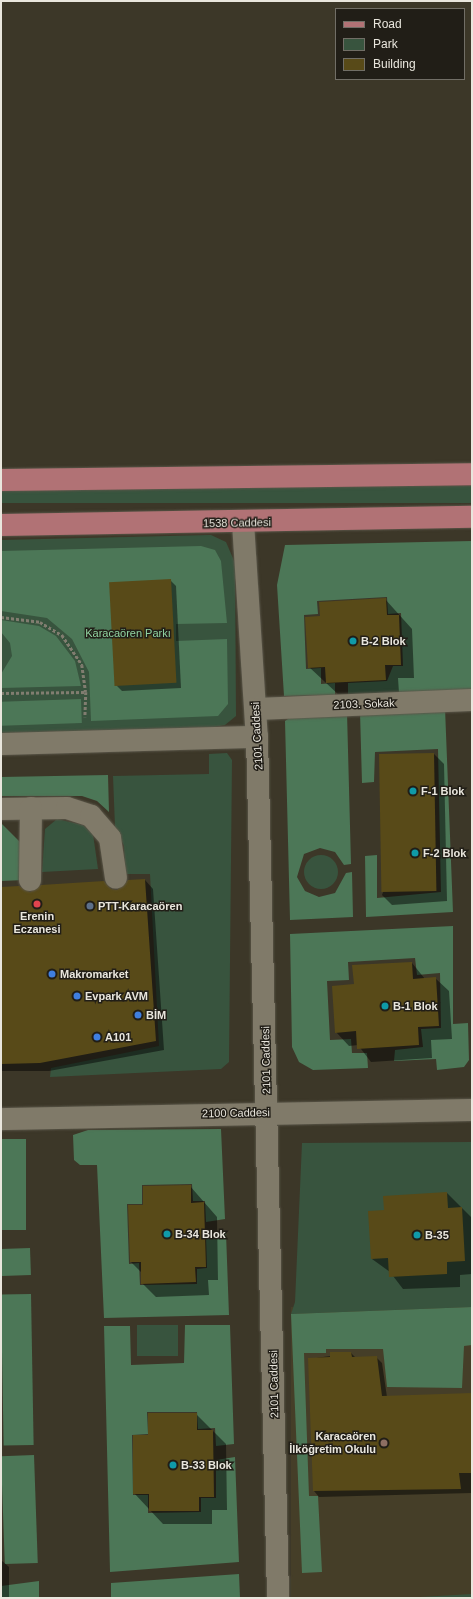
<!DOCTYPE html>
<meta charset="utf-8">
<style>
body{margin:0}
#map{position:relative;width:473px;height:1599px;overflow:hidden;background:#3c3728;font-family:Arial,sans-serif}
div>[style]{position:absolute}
.built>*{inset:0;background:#453e28;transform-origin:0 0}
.green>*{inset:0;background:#38543e;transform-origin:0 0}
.round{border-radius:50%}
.forest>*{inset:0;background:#4c7757;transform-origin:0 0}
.shadow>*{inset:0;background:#0007}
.building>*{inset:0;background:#584a18;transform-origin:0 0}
.path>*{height:2.5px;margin-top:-1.25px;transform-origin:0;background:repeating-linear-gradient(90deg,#817d70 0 3px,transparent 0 5px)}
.roads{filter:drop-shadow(0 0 1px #5a5649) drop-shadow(0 0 1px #5a5649)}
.minor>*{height:22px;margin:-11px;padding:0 11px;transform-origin:11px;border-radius:11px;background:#807a69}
.major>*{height:22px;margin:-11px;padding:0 11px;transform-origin:11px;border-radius:11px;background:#b17275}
.dots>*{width:11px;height:11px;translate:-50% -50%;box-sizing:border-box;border:2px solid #211e17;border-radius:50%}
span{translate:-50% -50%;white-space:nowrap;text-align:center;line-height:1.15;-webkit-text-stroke:3px #211e17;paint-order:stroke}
.street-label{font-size:11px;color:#e9e6dd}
.park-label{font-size:11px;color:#91d4a1}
.poi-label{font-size:11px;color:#e9e6dd;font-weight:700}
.left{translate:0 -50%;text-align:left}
.right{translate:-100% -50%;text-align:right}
.frame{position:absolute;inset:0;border:2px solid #e9e6dd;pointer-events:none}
.legend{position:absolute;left:335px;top:8px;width:130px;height:72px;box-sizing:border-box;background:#211e17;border:1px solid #716e66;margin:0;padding:5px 7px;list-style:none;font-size:12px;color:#e9e6dd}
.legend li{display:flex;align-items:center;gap:8px;height:20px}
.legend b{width:20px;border:1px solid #716e66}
</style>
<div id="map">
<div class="built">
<div style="left:472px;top:1307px;width:291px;height:181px;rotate:90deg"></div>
</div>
<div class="green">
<div style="left:472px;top:486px;width:17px;height:471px;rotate:90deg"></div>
<div style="clip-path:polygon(211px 535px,226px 542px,235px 563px,236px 716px,225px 725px,214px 727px,1px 733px,1px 540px)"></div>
<div style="clip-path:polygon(227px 753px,232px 760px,229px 1062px,221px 1069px,50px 1077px,51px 1068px,159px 1046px,150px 874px,125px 874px,124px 846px,115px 827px,113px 776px,209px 774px,209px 754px)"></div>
<div style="clip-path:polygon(57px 819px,83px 825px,93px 834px,98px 869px,42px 872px,45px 829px)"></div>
<div class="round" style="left:304px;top:855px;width:34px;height:34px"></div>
<div style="clip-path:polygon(472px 1142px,472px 1307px,291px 1314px,295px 1302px,302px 1143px)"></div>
<div style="left:178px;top:1325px;width:31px;height:41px;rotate:90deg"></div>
<div style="clip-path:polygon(472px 1594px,472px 1598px,403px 1598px)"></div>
</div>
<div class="forest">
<div style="clip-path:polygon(472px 541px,472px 691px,348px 694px,348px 683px,387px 681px,393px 666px,403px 666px,401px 613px,388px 614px,387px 597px,317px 601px,318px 614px,304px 615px,306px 669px,321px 668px,321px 684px,335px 683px,335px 695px,284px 696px,277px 585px,285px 545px)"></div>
<div style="clip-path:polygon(201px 546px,215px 550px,221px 561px,227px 623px,176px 624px,176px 641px,227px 639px,228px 704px,218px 716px,91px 721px,89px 672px,72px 639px,47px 618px,1px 611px,1px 551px)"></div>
<div style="clip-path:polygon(1px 620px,39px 626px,56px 636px,75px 661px,81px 686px,1px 688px,1px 674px,12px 656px,10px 643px,1px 632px)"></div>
<div style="left:81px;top:699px;width:24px;height:80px;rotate:88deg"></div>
<div style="clip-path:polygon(445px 708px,453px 912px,366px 917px,365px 856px,377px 855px,377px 898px,441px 892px,438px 749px,375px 752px,374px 782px,362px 783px,360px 712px)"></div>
<div style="clip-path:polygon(347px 712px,351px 864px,344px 865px,335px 852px,320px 848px,304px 854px,297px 877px,305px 891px,319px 897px,335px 893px,346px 873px,352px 872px,353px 917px,290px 920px,285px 721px,297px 713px)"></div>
<div style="clip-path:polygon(108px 775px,109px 812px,97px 801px,82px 796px,1px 796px,1px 777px)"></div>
<div style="clip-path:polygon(1px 823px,21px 843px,24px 880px,1px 881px)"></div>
<div style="clip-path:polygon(453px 926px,453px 1024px,468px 1023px,469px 1060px,464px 1067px,437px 1070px,436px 1059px,394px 1061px,395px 1050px,423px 1047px,421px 1029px,441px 1028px,440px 973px,417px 975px,415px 958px,348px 962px,349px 980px,327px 981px,330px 1040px,351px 1039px,352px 1053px,367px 1053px,368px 1068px,313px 1070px,299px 1062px,292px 1047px,290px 934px)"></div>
<div style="clip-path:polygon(221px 1129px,225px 1219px,206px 1222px,205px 1201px,193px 1201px,192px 1184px,142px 1185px,142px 1204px,127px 1204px,129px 1264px,139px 1263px,140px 1285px,197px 1284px,197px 1269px,207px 1268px,206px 1236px,226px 1233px,229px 1315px,104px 1318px,97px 1165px,80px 1165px,74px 1160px,73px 1135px,88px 1130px)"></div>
<div style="left:1px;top:1139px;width:25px;height:91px"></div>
<div style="left:30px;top:1248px;width:27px;height:29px;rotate:88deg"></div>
<div style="left:31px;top:1294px;width:151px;height:30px;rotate:89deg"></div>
<div style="clip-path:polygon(472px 1307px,472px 1345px,464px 1346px,462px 1388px,387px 1387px,383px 1349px,326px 1349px,326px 1353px,304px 1353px,309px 1496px,318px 1496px,322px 1572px,302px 1573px,291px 1314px)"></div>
<div style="clip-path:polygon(185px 1325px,230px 1325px,234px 1444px,216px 1446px,215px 1428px,198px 1429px,197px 1412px,147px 1412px,148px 1434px,132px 1435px,133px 1495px,148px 1495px,148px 1513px,201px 1512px,201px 1498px,216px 1498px,216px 1460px,235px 1457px,239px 1562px,110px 1572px,104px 1326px,130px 1326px,131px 1365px,184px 1363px)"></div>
<div style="left:34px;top:1455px;width:108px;height:33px;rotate:88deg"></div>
<div style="clip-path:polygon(239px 1574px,240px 1598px,111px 1598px,111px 1583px)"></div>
<div style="clip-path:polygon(39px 1581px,39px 1598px,1px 1598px,1px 1586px)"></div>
</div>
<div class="shadow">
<div style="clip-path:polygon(170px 580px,176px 586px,181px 688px,122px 691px,116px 685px)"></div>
<div style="clip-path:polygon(385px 599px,412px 629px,414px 678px,398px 678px,399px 693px,340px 696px,309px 667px,321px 617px)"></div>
<div style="clip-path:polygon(434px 754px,444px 764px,447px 901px,392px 905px,382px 895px)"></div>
<div style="clip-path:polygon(145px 880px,153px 889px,164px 1050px,49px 1071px,1px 1071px,1px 888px,30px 894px,118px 891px)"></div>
<div style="clip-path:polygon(412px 963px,425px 979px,435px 978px,449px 991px,452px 1039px,431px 1040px,432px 1058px,371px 1062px,358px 1045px,349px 1046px,336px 1032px,355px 985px)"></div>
<div style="clip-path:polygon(190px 1186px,217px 1217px,218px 1280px,208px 1280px,209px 1295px,156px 1297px,142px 1283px,142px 1273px,131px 1262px,144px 1206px)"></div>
<div style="clip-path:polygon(447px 1193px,472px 1218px,472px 1274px,460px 1275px,460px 1287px,403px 1289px,390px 1272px,372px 1259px,385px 1211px)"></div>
<div style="clip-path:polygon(351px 1353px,356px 1358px,376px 1357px,382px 1363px,387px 1397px,471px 1394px,472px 1368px,472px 1493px,319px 1497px,314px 1491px,309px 1359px)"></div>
<div style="clip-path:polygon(196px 1414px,226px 1444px,227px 1510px,212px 1510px,212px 1524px,163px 1524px,134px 1493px,149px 1436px)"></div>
<div style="clip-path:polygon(1px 1560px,9px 1567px,9px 1598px,1px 1598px)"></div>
</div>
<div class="building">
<div style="left:171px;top:579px;width:104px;height:62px;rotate:87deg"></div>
<div style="clip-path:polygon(386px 598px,387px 615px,399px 615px,401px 665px,385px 665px,386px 680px,326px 683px,325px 667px,308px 668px,305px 617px,320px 616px,319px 602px)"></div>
<div style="left:434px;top:753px;width:138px;height:55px;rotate:89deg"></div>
<div style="clip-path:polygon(145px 879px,156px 1041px,40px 1063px,1px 1064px,1px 887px,19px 886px,30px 892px,41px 885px,104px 881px,111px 889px,117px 890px,128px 880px)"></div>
<div style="clip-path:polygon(412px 962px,413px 979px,436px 977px,439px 1026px,418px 1027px,419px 1045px,357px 1049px,356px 1031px,335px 1033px,332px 986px,354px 984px,352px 965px)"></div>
<div style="clip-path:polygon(191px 1185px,191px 1203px,204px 1202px,206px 1267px,195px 1267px,196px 1282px,141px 1284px,141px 1262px,130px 1262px,128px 1205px,143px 1205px,143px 1186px)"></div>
<div style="clip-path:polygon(447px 1192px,448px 1208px,462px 1207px,465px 1261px,447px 1262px,447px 1274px,389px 1277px,388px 1258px,371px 1259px,368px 1211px,384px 1210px,383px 1196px)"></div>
<div style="clip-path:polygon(330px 1352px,351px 1352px,352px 1357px,377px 1356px,382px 1396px,472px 1393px,472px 1473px,459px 1473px,461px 1489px,313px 1491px,308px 1358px,330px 1357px)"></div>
<div style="clip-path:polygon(148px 1413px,197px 1413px,197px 1430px,213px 1430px,214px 1497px,199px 1497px,199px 1511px,149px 1511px,149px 1494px,133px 1494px,133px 1435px,148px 1435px)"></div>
</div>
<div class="path">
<div style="left:1px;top:617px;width:39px;rotate:7deg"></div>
<div style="left:40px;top:622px;width:26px;rotate:31deg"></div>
<div style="left:62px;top:635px;width:36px;rotate:56deg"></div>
<div style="left:82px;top:665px;width:27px;rotate:82deg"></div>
<div style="left:1px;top:693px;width:85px;rotate:-0.7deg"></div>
<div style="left:86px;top:692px;width:25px;rotate:92deg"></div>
</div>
<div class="roads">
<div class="minor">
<div style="left:243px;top:523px;width:214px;rotate:86.3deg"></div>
<div style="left:257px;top:737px;width:861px;rotate:88.6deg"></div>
<div style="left:256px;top:709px;width:216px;rotate:-2.4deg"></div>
<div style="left:1px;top:744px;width:256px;rotate:-1.6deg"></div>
<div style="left:1px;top:809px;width:66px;rotate:-0.9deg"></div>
<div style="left:67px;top:808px;width:25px;rotate:18deg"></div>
<div style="left:91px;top:816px;width:29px;rotate:49deg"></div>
<div style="left:110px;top:838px;width:40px;rotate:81.5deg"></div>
<div style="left:30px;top:880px;width:72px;rotate:-89.2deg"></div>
<div style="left:1px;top:1119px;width:471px;rotate:-1.1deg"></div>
</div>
<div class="major">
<div style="left:1px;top:480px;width:471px;rotate:-0.7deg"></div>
<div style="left:1px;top:525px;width:471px;rotate:-1deg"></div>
</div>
</div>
<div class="dots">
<div style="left:353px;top:641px;background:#0f9aa8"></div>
<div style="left:413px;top:791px;background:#0f9aa8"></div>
<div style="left:415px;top:853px;background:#0f9aa8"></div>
<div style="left:37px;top:904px;background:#e0444e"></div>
<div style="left:90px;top:906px;background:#5c6f8a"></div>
<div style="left:52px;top:974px;background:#3f7fe0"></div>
<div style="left:77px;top:996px;background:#3f7fe0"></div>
<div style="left:385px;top:1006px;background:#0f9aa8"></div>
<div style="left:138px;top:1015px;background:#3f7fe0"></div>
<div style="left:97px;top:1037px;background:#3f7fe0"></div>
<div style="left:167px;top:1234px;background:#0f9aa8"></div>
<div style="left:417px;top:1235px;background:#0f9aa8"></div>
<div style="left:384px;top:1443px;background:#8d6e63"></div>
<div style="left:173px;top:1465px;background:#0f9aa8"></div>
</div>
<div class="street-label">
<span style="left:237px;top:523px;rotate:-1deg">1538 Caddesi</span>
<span style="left:364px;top:704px;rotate:-2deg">2103. Sokak</span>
<span style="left:257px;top:736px;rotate:-93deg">2101 Caddesi</span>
<span style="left:266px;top:1060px;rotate:-91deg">2101 Caddesi</span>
<span style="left:236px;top:1113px;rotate:-1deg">2100 Caddesi</span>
<span style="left:274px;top:1384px;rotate:-91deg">2101 Caddesi</span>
</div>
<div class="park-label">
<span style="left:128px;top:633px">Karacaören Parkı</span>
</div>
<div class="poi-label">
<span class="left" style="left:361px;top:641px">B-2 Blok</span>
<span class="left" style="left:421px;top:791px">F-1 Blok</span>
<span class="left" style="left:423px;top:853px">F-2 Blok</span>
<span class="left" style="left:98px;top:906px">PTT-Karacaören</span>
<span style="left:37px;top:923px">Erenin<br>Eczanesi</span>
<span class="left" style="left:60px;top:974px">Makromarket</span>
<span class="left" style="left:85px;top:996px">Evpark AVM</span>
<span class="left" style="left:393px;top:1006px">B-1 Blok</span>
<span class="left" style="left:146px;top:1015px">BİM</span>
<span class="left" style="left:105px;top:1037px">A101</span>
<span class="left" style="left:175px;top:1234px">B-34 Blok</span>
<span class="left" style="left:425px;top:1235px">B-35</span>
<span class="right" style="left:376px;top:1443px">Karacaören<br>İlköğretim Okulu</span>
<span class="left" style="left:181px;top:1465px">B-33 Blok</span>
</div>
<div class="frame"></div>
<ul class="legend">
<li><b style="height:5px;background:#b17275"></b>Road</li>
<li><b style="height:11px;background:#38543e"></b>Park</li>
<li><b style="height:11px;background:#584a18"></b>Building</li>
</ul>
</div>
